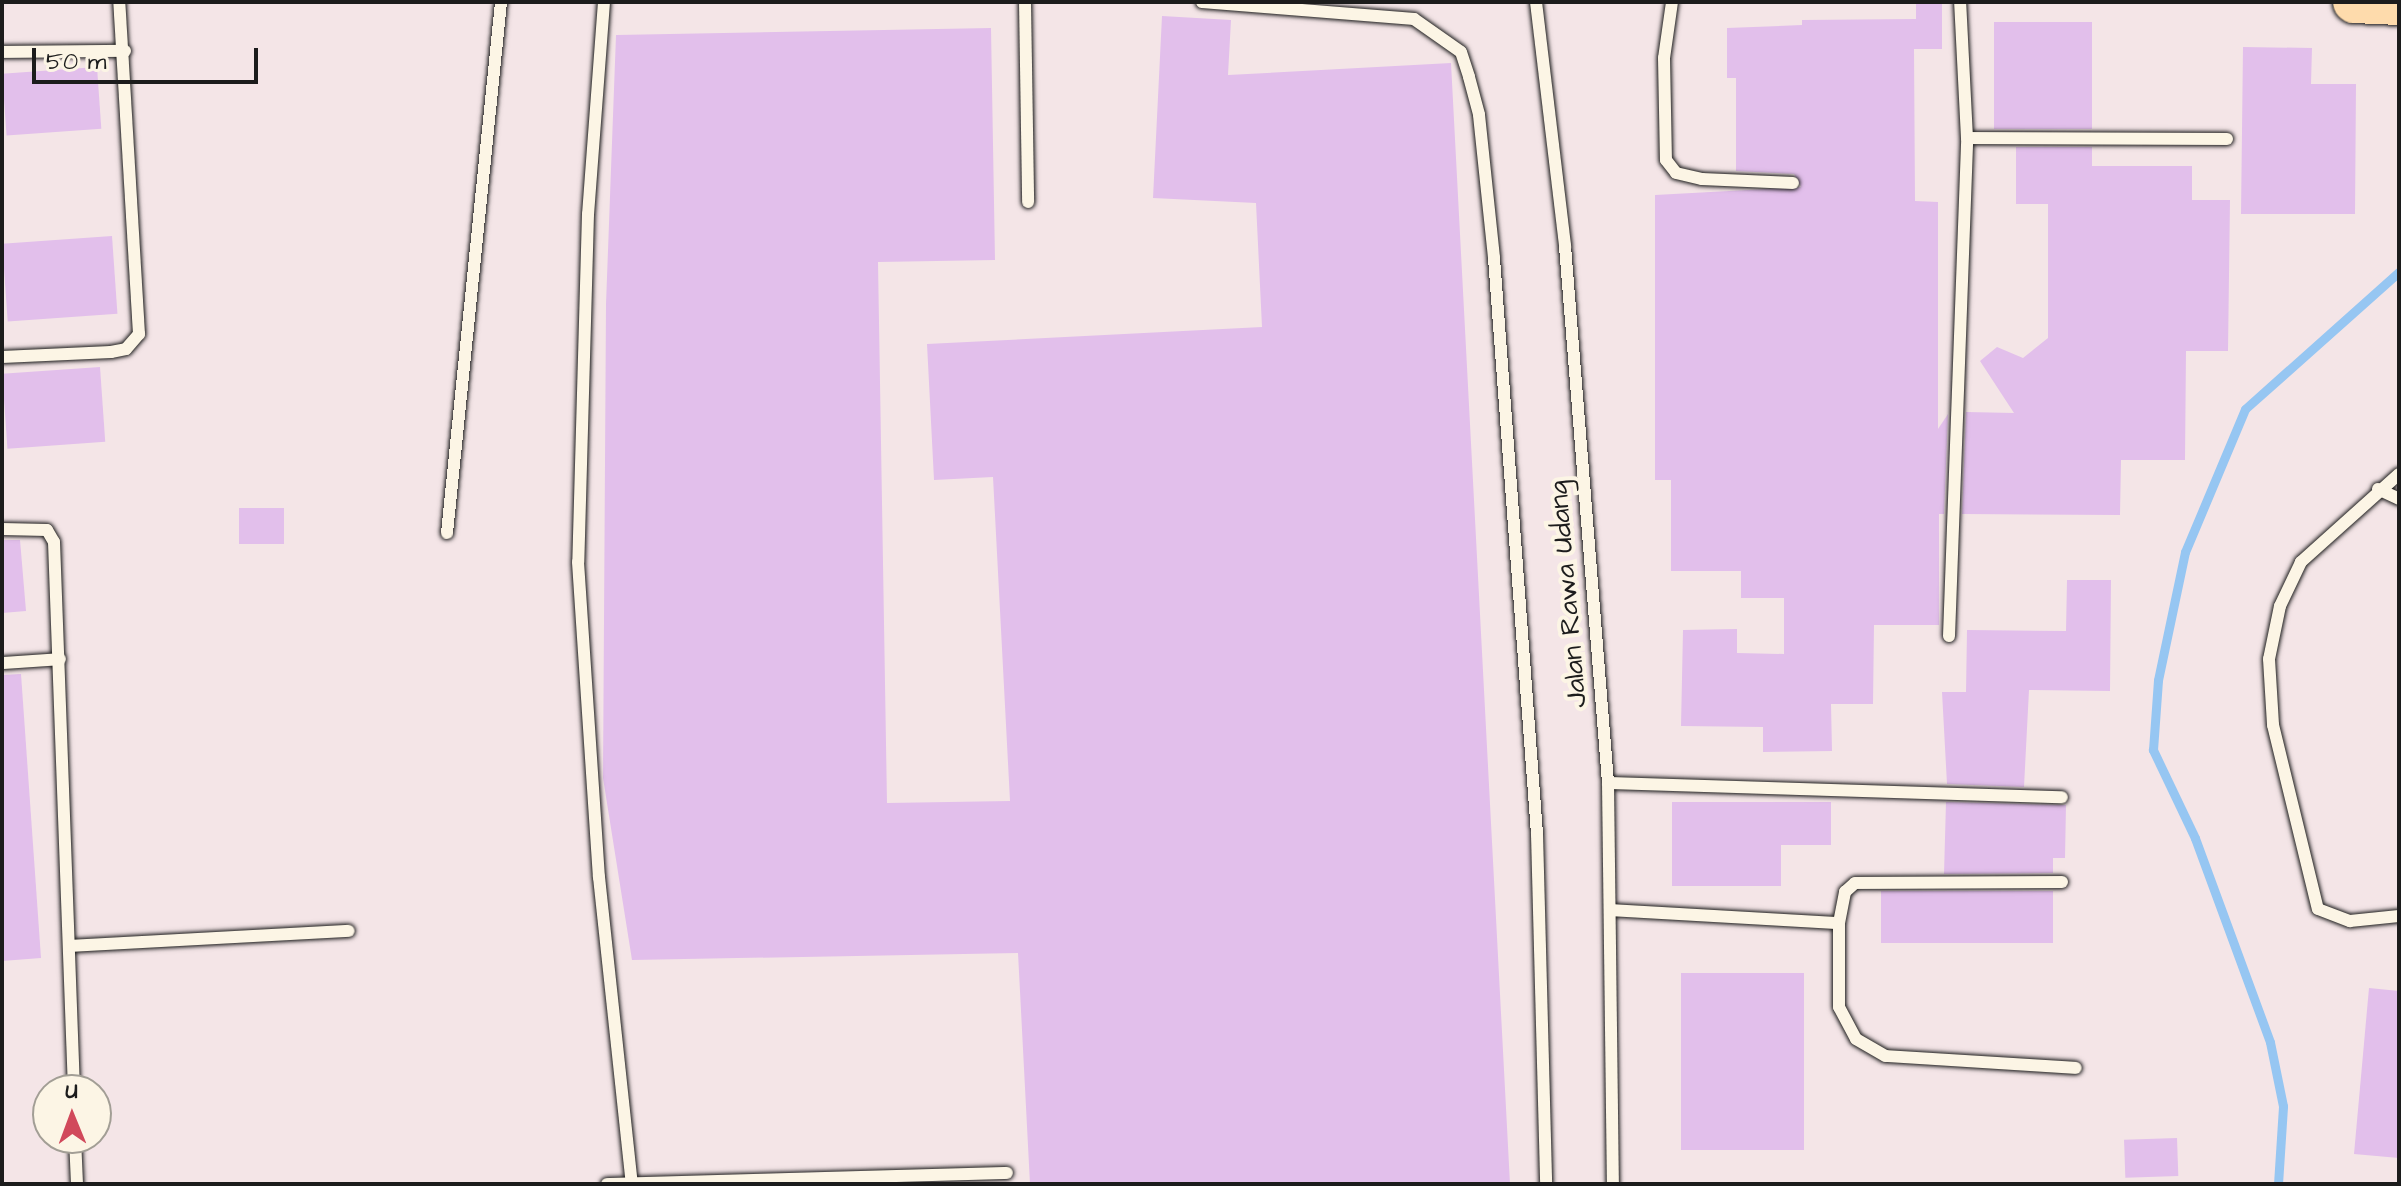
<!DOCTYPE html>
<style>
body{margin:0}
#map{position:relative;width:2401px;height:1186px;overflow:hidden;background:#f4e5e7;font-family:"Architects Daughter",sans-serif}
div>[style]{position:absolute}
.stream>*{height:9px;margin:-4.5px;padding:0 4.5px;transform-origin:4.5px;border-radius:4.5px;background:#96c6f2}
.building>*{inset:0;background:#e2bfeb;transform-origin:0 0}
.roads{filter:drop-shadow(0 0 2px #1c1c1c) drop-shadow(0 0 2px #1c1c1c)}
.service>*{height:12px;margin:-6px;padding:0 6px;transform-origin:6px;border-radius:6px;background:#fcf5e5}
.trunk>*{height:42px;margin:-21px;padding:0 21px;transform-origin:21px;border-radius:21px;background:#fedbac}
span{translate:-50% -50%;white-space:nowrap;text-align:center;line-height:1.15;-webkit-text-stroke:8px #fcf5e5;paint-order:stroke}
.street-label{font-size:28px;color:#1c1c1c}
.frame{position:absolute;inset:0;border:4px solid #1c1c1c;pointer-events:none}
.north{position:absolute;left:32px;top:1074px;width:80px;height:80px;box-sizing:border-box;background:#fcf5e5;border:2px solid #a29e95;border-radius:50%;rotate:359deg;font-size:22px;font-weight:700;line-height:32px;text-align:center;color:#1c1c1c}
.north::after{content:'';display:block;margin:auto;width:28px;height:36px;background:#d1495b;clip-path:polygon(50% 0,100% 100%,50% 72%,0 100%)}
.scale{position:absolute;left:32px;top:48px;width:226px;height:36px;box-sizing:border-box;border:4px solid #1c1c1c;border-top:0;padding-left:10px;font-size:24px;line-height:28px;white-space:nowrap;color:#1c1c1c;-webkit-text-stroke:6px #fcf5e5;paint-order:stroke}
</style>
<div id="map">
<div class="stream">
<div style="left:2278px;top:1184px;width:78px;rotate:-86.3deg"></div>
<div style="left:2283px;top:1106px;width:65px;rotate:-101.5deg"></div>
<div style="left:2270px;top:1042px;width:217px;rotate:-110.2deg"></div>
<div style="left:2195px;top:838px;width:98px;rotate:-115.5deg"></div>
<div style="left:2153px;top:750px;width:70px;rotate:-85.9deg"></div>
<div style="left:2158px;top:680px;width:131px;rotate:-78.1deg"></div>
<div style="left:2185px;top:552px;width:155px;rotate:-67.2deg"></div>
<div style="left:2245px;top:409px;width:206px;rotate:-41.7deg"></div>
</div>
<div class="building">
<div style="clip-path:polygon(1916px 2px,1942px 2px,1942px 49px,1914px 49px,1915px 201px,1938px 202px,1938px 429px,1948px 414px,1944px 514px,1939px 514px,1939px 625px,1874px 625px,1873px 704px,1831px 704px,1832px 751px,1763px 752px,1763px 727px,1681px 726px,1683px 630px,1737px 629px,1737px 653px,1784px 654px,1784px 598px,1741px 598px,1741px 571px,1671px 571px,1671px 480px,1655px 480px,1655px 195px,1801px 187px,1794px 174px,1736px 171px,1736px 78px,1727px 78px,1727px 28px,1802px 25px,1802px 20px,1916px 19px)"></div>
<div style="clip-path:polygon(1162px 16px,1231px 20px,1228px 75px,1451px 63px,1510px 1184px,1030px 1184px,1018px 953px,632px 960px,603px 778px,606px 304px,616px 35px,991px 28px,995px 260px,878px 262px,887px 803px,1010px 801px,993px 477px,934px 480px,927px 344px,1262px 327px,1256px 203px,1153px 198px)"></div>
<div style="left:1994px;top:22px;width:98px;height:107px"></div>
<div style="clip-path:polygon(2243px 47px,2312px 48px,2311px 84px,2356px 84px,2355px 214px,2241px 214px)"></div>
<div style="left:97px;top:67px;width:62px;height:95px;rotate:86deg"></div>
<div style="clip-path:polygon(2016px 147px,2092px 147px,2092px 166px,2192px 166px,2192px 200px,2230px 200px,2228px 351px,2186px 351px,2185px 460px,2121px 460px,2120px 515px,1962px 514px,1966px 412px,2014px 413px,1980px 361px,1997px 347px,2023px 358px,2048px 338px,2048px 204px,2016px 204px)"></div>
<div style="left:112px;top:236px;width:78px;height:110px;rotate:86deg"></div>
<div style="left:100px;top:367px;width:75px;height:98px;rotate:86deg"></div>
<div style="left:284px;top:508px;width:36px;height:45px;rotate:90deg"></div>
<div style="clip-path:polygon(2px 540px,20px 540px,26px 611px,2px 613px)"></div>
<div style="clip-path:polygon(2067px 580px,2111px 580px,2110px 691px,2029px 690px,2024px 787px,1947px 784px,1942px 692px,1966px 692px,1967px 630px,2066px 631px)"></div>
<div style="clip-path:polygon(21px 674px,41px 958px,2px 961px,2px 675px)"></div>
<div style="clip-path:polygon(1672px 802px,1831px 802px,1831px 845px,1781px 845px,1781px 886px,1672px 886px)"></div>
<div style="clip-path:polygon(1946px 802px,2066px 805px,2065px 858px,2053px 858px,2053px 873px,1944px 874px)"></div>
<div style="left:2053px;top:891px;width:52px;height:172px;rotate:90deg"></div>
<div style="left:1681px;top:973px;width:123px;height:177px"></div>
<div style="clip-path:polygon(2369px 988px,2399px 991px,2399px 1158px,2354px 1154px)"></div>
<div style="left:2177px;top:1138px;width:38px;height:53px;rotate:88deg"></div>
</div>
<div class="roads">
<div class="service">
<div style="left:604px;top:2px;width:213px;rotate:94.3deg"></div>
<div style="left:588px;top:214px;width:348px;rotate:91.6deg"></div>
<div style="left:578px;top:562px;width:316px;rotate:86.2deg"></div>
<div style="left:599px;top:877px;width:309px;rotate:83.9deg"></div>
<div style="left:1025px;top:2px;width:200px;rotate:89.1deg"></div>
<div style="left:1202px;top:2px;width:213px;rotate:4.6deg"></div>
<div style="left:1414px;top:19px;width:57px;rotate:35.1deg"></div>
<div style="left:1461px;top:52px;width:26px;rotate:72deg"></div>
<div style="left:1469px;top:77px;width:39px;rotate:75deg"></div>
<div style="left:1479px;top:115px;width:144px;rotate:84deg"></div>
<div style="left:1494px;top:258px;width:578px;rotate:85.73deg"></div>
<div style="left:1537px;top:834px;width:350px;rotate:88.5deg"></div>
<div style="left:1536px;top:2px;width:246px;rotate:83.2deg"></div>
<div style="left:1565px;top:246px;width:539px;rotate:85.42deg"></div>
<div style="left:1608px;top:783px;width:401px;rotate:89.3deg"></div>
<div style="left:1672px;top:2px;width:57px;rotate:98.1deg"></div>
<div style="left:1664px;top:58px;width:102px;rotate:88.9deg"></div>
<div style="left:1666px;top:160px;width:16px;rotate:52deg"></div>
<div style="left:1676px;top:173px;width:27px;rotate:13deg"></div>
<div style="left:1702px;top:179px;width:91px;rotate:2.5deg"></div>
<div style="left:2px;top:52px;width:123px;rotate:-0.5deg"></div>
<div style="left:1967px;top:138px;width:260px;rotate:0.2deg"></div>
<div style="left:2px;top:357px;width:109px;rotate:-2.6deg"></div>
<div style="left:111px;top:352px;width:15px;rotate:-11deg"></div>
<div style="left:126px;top:349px;width:20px;rotate:-49deg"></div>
<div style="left:139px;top:334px;width:333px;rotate:-93.4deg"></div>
<div style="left:2399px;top:474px;width:132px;rotate:138.1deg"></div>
<div style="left:2301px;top:562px;width:49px;rotate:115.5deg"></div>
<div style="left:2280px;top:606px;width:54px;rotate:101.7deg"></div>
<div style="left:2269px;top:659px;width:66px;rotate:86.5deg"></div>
<div style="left:2273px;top:725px;width:189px;rotate:76.3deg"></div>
<div style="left:2318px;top:909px;width:34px;rotate:21deg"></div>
<div style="left:2350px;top:921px;width:49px;rotate:-5.8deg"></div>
<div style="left:2378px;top:489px;width:23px;rotate:25deg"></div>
<div style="left:2px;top:529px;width:45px;rotate:1.3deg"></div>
<div style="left:47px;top:530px;width:14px;rotate:60deg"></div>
<div style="left:54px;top:542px;width:548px;rotate:87.91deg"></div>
<div style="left:447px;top:533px;width:534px;rotate:-84.19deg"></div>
<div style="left:1949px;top:636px;width:498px;rotate:-87.9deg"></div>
<div style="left:1967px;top:138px;width:136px;rotate:-92.9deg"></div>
<div style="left:2px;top:663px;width:58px;rotate:-3.9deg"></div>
<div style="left:1608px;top:783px;width:454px;rotate:1.8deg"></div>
<div style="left:1611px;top:910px;width:228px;rotate:3.3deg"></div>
<div style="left:1839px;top:923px;width:84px;rotate:90deg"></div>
<div style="left:1839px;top:1007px;width:36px;rotate:62deg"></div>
<div style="left:1856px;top:1039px;width:34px;rotate:30deg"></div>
<div style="left:1886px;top:1056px;width:190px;rotate:3.6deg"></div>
<div style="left:1839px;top:923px;width:32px;rotate:-79deg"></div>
<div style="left:1845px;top:892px;width:13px;rotate:-42deg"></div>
<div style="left:1855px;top:883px;width:207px;rotate:-0.3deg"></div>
<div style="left:70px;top:946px;width:279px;rotate:-3.1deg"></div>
<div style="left:75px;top:1138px;width:46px;rotate:87.5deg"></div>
<div style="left:607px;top:1184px;width:400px;rotate:-1.6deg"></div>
</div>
<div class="trunk">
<div style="left:2354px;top:2px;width:45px;rotate:2.5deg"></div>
</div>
</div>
<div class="street-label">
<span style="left:1568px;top:594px;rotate:-95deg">Jalan Rawa Udang</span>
</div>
<div class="frame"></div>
<div class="north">U</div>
<div class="scale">50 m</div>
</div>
